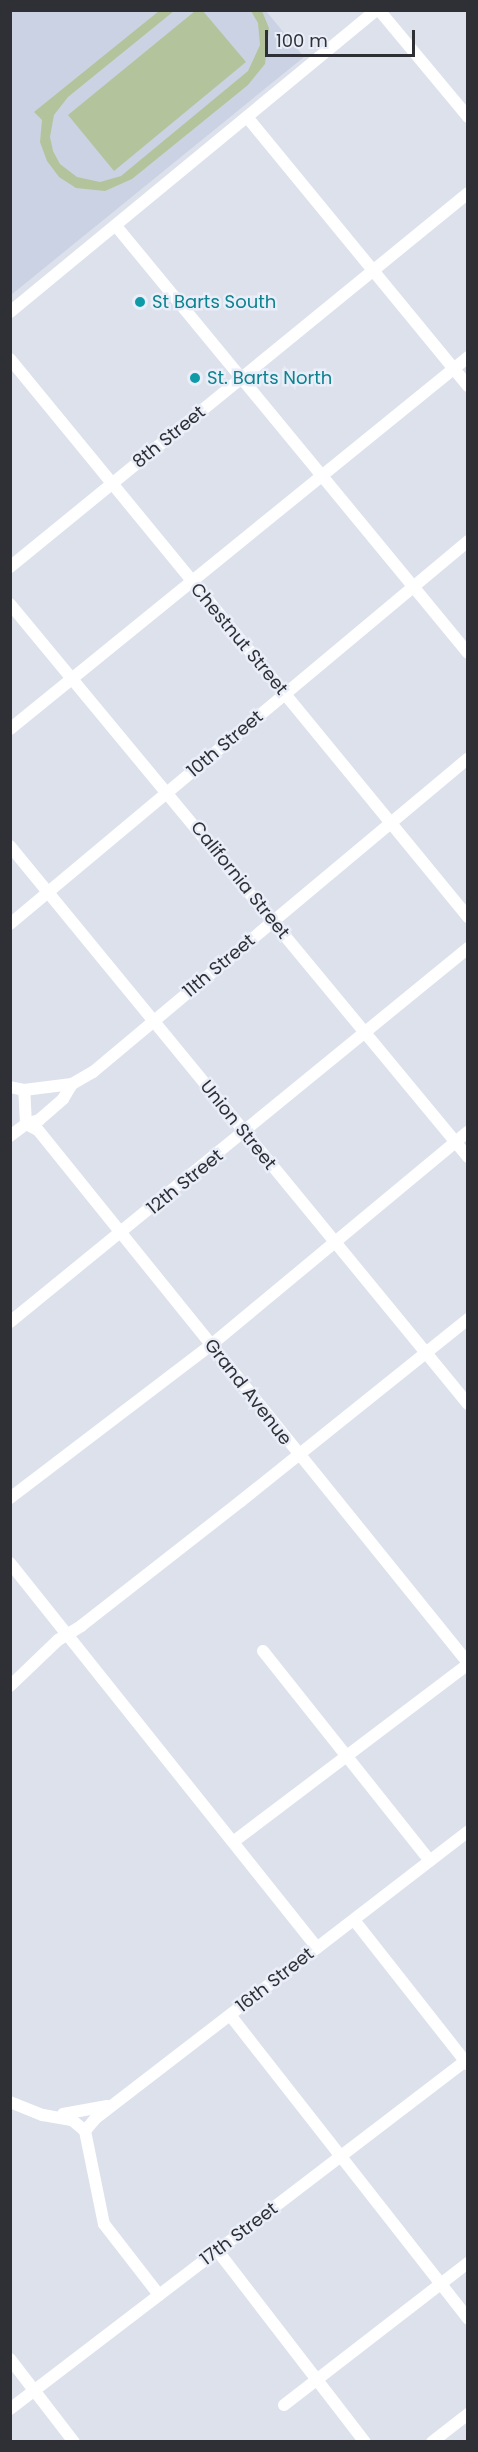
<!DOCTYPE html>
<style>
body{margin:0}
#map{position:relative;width:478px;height:2452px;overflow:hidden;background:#dce1ec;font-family:Poppins,sans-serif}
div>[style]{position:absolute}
.built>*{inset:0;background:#cbd2e3}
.green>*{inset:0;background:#b3c49c}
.minor>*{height:12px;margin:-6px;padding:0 6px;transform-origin:6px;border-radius:6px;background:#fff}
.dots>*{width:16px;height:16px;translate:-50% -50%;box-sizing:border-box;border:3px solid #e9eef9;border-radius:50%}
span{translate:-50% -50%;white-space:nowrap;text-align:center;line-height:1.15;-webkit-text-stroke:5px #e9eef9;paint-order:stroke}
.culture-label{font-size:18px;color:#0d838f}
.left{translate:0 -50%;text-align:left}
.street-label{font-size:18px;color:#2f3035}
.frame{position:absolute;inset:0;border:12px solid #2f3035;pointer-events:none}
.scale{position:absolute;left:265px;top:30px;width:150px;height:27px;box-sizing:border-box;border:3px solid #2f3035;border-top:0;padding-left:8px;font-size:18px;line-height:21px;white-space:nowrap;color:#2f3035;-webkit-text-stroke:4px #e9eef9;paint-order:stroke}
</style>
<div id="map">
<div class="built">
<div style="clip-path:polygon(11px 11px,266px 11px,304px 57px,11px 295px)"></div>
</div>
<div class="green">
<div style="clip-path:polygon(159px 11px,174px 11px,68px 97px,54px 115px,50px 137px,53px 151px,60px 164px,77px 177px,100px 182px,121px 176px,248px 71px,260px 45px,258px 23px,251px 11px,262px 11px,269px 28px,265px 64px,248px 85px,132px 179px,105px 191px,76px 188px,59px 177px,47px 161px,40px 142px,42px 120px,34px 112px)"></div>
<div style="clip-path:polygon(195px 11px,203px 11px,246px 62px,114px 171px,68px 115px)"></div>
</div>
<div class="minor">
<div style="left:379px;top:10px;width:139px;rotate:50.2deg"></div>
<div style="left:247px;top:117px;width:348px;rotate:50.6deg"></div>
<div style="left:116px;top:226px;width:553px;rotate:50.5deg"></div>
<div style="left:10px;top:312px;width:475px;rotate:-39.5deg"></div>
<div style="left:10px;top:359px;width:722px;rotate:50.62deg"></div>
<div style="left:10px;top:567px;width:591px;rotate:-39.23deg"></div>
<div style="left:10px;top:604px;width:718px;rotate:50.37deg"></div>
<div style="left:10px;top:729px;width:590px;rotate:-39.08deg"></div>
<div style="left:10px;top:846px;width:722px;rotate:50.62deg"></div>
<div style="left:10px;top:924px;width:597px;rotate:-39.9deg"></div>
<div style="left:10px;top:1087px;width:14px;rotate:12deg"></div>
<div style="left:24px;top:1090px;width:48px;rotate:-7.1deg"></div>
<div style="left:26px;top:1124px;width:13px;rotate:27deg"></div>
<div style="left:38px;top:1130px;width:685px;rotate:51.1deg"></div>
<div style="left:26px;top:1124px;width:14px;rotate:-17deg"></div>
<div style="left:39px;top:1120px;width:32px;rotate:-41deg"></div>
<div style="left:63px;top:1099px;width:17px;rotate:-59deg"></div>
<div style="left:72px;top:1084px;width:24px;rotate:-30deg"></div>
<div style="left:93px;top:1072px;width:488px;rotate:-39.9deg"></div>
<div style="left:10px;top:1136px;width:20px;rotate:-37deg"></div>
<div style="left:26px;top:1124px;width:34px;rotate:-93deg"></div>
<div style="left:10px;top:1322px;width:591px;rotate:-39.23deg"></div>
<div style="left:10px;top:1498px;width:253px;rotate:-37.3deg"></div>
<div style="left:211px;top:1345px;width:334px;rotate:-39.7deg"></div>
<div style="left:10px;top:1563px;width:492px;rotate:51.4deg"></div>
<div style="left:263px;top:1651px;width:268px;rotate:51.5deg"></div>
<div style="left:10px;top:1686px;width:66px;rotate:-43.8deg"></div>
<div style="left:58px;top:1640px;width:27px;rotate:-31deg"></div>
<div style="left:81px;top:1626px;width:203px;rotate:-38deg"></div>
<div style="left:241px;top:1501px;width:291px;rotate:-38.7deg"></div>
<div style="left:233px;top:1842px;width:295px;rotate:-37.1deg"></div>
<div style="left:354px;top:1920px;width:184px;rotate:51.8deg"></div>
<div style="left:230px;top:2015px;width:386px;rotate:51.9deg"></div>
<div style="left:10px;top:2102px;width:35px;rotate:22deg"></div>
<div style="left:43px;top:2115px;width:29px;rotate:10deg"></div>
<div style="left:72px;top:2120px;width:17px;rotate:40deg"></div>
<div style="left:63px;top:2114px;width:45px;rotate:-10.3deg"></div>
<div style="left:85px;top:2131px;width:17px;rotate:-50deg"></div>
<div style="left:96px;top:2118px;width:469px;rotate:-37.6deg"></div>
<div style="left:85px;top:2131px;width:95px;rotate:78.5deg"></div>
<div style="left:104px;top:2224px;width:90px;rotate:52.2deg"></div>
<div style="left:217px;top:2250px;width:242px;rotate:52.4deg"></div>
<div style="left:10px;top:2359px;width:105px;rotate:52.4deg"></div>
<div style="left:284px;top:2405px;width:232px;rotate:-37.7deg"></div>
<div style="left:10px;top:2409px;width:576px;rotate:-37.39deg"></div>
<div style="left:432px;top:2442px;width:46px;rotate:-37.9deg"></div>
</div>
<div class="dots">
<div style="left:140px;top:302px;background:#0f9aa8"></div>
<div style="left:195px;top:378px;background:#0f9aa8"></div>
</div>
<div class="culture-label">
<span class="left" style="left:152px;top:302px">St Barts South</span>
<span class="left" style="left:207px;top:378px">St. Barts North</span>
</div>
<div class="street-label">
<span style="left:169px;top:437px;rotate:-39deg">8th Street</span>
<span style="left:239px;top:639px;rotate:50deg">Chestnut Street</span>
<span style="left:225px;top:744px;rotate:-40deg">10th Street</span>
<span style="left:240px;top:880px;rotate:51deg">California Street</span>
<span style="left:219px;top:966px;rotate:-40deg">11th Street</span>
<span style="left:238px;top:1125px;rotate:51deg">Union Street</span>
<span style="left:185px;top:1182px;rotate:-39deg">12th Street</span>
<span style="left:248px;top:1392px;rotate:52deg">Grand Avenue</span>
<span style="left:275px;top:1980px;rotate:-38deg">16th Street</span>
<span style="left:239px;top:2234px;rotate:-37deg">17th Street</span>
</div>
<div class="frame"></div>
<div class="scale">100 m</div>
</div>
